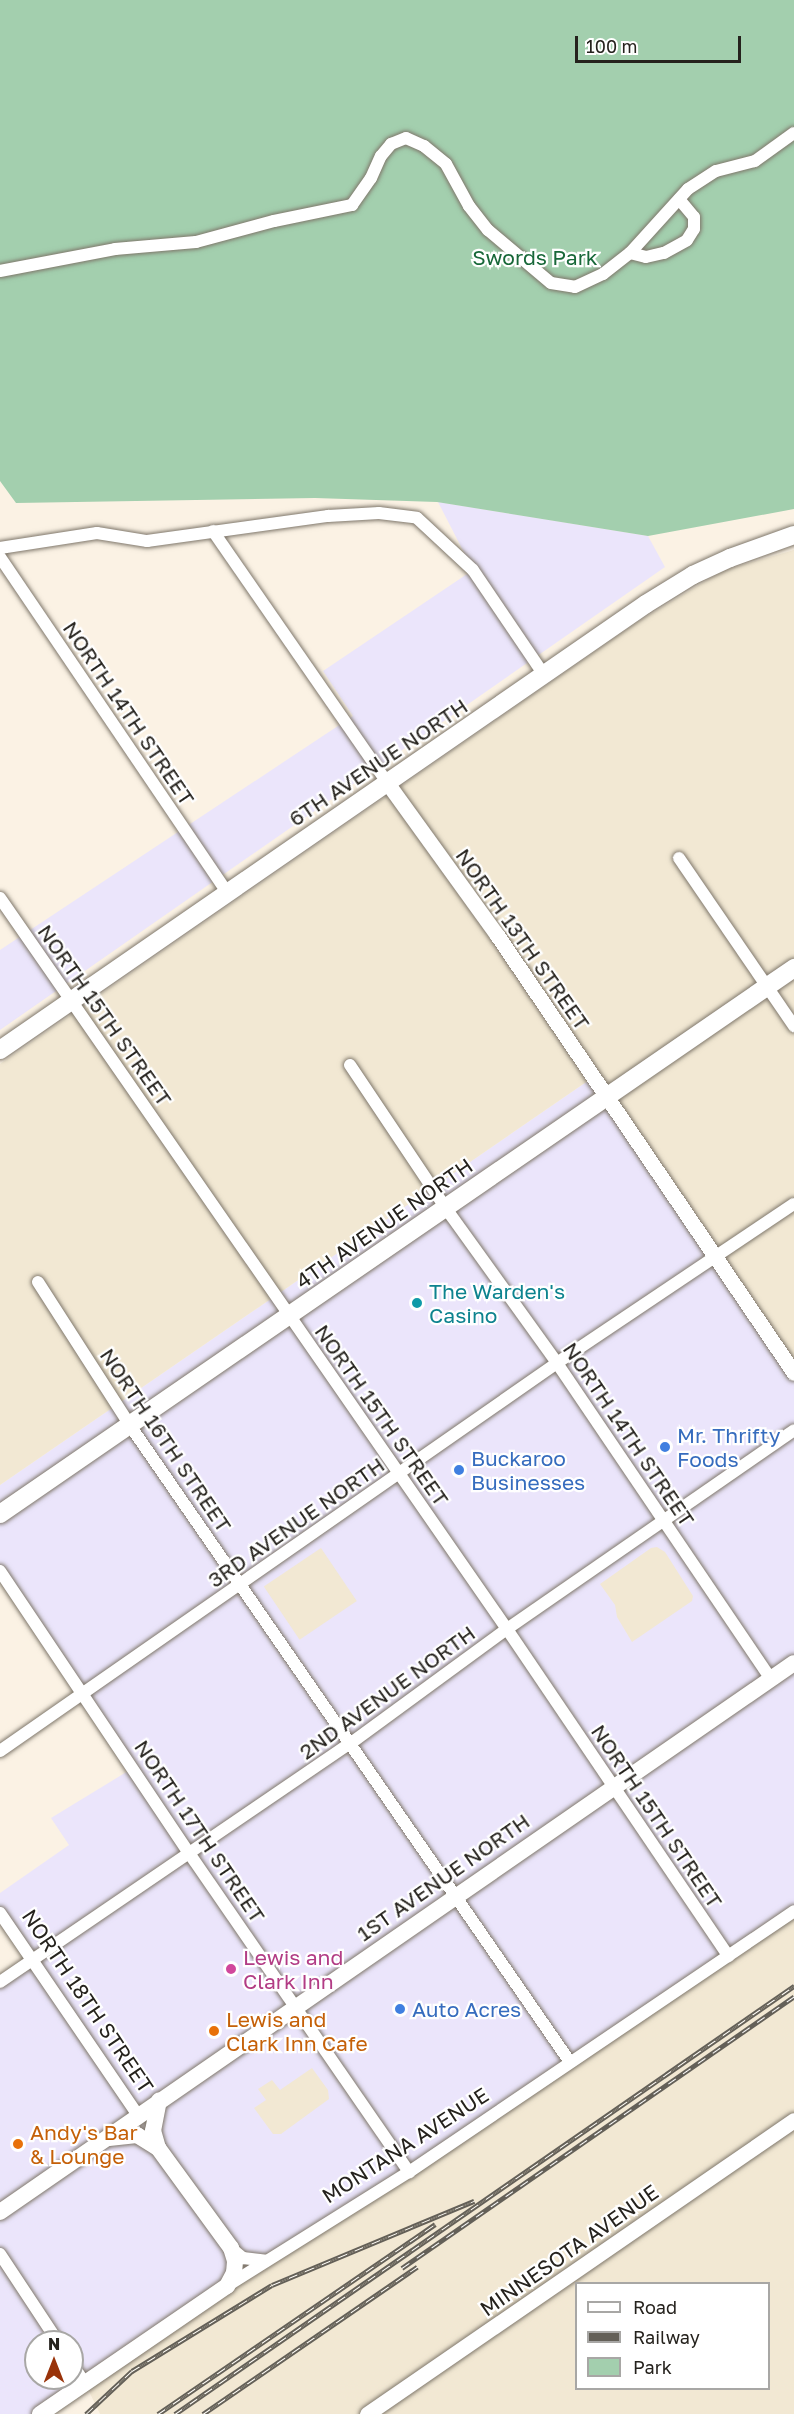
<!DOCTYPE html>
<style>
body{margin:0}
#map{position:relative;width:794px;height:2414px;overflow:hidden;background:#fbf2e4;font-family:"Golos Text",sans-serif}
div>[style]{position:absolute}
.commercial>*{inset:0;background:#ebe5fb}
.industrial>*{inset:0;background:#f2e8d3;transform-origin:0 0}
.green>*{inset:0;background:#a3cfae}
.roads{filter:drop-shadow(0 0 2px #7f776b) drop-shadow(0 0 2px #7f776b)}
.minor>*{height:12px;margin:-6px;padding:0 6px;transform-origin:6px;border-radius:6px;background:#fff}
.tertiary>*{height:15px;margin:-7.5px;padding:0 7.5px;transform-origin:7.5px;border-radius:7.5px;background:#fff}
.secondary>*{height:16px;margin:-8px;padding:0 8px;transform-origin:8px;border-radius:8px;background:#fff}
.primary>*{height:18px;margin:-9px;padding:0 9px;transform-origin:9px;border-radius:9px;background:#fff}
.rail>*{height:5px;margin-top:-2.5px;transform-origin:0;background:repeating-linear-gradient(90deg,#fff 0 9px,#646058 0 18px);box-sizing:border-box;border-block:2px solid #646058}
.dots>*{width:16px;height:16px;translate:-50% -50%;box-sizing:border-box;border:3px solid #fff;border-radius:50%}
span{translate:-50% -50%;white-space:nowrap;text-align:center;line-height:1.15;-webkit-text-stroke:4.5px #fff;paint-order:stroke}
.park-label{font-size:21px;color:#186839}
.street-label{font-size:21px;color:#25221d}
.culture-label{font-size:21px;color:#0d838f}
.left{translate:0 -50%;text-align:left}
.shop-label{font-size:21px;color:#366cbe}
.hotel-label{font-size:21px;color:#b23c85}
.food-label{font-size:21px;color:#c56008}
.legend{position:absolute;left:575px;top:2282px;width:195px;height:108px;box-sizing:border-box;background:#fff;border:2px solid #a8a7a5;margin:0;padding:8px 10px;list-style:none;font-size:18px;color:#25221d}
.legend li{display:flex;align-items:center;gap:12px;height:30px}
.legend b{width:30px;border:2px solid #a8a7a5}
.north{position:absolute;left:24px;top:2330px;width:60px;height:60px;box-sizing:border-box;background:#fff;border:2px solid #a8a7a5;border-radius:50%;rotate:0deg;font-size:16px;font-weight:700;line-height:24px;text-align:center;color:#25221d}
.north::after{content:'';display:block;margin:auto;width:21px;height:27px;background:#99330a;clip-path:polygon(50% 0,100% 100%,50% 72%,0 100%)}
.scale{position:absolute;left:575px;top:36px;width:166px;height:27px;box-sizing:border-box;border:3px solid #25221d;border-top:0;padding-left:8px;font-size:18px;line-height:21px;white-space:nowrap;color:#25221d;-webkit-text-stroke:4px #fff;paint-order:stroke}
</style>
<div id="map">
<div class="commercial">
<div style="clip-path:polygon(438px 502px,648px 536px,665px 567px,0 1030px,0 950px,353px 716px,323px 671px,473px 570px)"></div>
<div style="clip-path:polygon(evenodd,592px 1078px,794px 1362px,794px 1910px,35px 2414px,0 2414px,0 1982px,32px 1959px,0 1913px,0 1893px,69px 1845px,51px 1818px,133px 1768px,0 1571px,0 1485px,592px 1078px,36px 2342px,72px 2342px,72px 2378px,36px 2378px,36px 2342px)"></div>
</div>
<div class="industrial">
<div style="clip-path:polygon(794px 550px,794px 1362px,592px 1078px,0 1485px,0 1064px,639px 621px,724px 570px)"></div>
<div style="clip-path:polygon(657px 1547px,665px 1552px,693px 1596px,692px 1601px,632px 1642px,617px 1617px,615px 1605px,600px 1584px,651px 1548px)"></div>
<div style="left:321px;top:1548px;width:64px;height:69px;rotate:56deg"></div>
<div style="clip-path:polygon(evenodd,794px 1911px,794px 2414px,100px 2414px,85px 2383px,794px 1911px,576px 2284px,768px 2284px,768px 2388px,576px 2388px,576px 2284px)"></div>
<div style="clip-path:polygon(312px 2068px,328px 2090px,329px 2099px,281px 2134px,273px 2134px,254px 2108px,266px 2100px,258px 2089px,272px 2080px,280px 2090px)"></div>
</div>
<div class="green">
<div style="clip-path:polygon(0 0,794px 0,794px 509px,648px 536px,437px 502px,315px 498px,16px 503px,0 481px)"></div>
</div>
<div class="roads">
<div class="minor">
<div style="left:630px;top:253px;width:16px;rotate:14deg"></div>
<div style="left:646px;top:257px;width:18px;rotate:-13deg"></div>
<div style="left:664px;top:253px;width:26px;rotate:-29deg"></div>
<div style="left:687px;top:240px;width:13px;rotate:-58deg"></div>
<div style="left:694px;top:229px;width:12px;rotate:-90deg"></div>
<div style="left:694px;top:217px;width:23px;rotate:-130deg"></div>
<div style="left:0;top:271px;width:117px;rotate:-10.8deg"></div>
<div style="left:115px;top:249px;width:81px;rotate:-4.9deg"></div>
<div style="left:196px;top:242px;width:81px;rotate:-15.1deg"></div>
<div style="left:274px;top:221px;width:80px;rotate:-11.6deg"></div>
<div style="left:352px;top:205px;width:33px;rotate:-55deg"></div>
<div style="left:371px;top:178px;width:24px;rotate:-66deg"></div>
<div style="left:381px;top:156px;width:16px;rotate:-50deg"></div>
<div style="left:391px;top:144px;width:16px;rotate:-22deg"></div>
<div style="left:406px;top:138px;width:20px;rotate:24deg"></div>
<div style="left:424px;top:146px;width:28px;rotate:39deg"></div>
<div style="left:446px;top:164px;width:48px;rotate:61.3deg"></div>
<div style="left:469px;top:206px;width:31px;rotate:52deg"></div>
<div style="left:488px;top:230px;width:82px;rotate:40.1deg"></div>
<div style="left:551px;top:283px;width:24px;rotate:9deg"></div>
<div style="left:575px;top:287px;width:31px;rotate:-25deg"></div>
<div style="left:603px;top:274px;width:34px;rotate:-38deg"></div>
<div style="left:630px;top:253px;width:86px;rotate:-47.8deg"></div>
<div style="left:688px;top:189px;width:33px;rotate:-33deg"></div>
<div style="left:716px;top:171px;width:40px;rotate:-14.4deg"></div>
<div style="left:755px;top:161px;width:48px;rotate:-35.7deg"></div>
<div style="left:213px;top:531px;width:308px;rotate:55.3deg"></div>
<div style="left:0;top:548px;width:98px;rotate:-8.8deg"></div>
<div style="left:97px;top:533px;width:51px;rotate:9.1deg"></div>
<div style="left:147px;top:541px;width:183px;rotate:-7.9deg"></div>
<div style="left:328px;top:516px;width:51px;rotate:-3.4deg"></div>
<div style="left:379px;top:513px;width:38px;rotate:7deg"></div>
<div style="left:417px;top:518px;width:76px;rotate:42.9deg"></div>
<div style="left:473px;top:570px;width:127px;rotate:55.9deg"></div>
<div style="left:0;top:557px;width:403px;rotate:55.9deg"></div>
<div style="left:679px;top:858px;width:204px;rotate:55.6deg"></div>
<div style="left:0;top:898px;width:890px;rotate:55.26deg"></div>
<div style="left:507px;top:1629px;width:395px;rotate:55.9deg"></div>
<div style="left:350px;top:1065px;width:171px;rotate:56.2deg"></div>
<div style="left:445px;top:1207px;width:192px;rotate:54.3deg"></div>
<div style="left:557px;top:1363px;width:382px;rotate:55.9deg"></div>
<div style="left:38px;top:1282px;width:169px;rotate:57.3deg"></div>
<div style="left:129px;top:1424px;width:776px;rotate:55.35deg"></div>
<div style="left:0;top:1571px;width:339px;rotate:56.2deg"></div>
<div style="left:189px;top:1853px;width:388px;rotate:55.4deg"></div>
<div style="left:0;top:1751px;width:679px;rotate:-34.86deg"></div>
<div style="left:557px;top:1363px;width:285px;rotate:-33.9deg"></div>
<div style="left:0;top:1913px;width:245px;rotate:55.7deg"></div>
<div style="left:0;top:1982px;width:425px;rotate:-34.3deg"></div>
<div style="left:351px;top:1743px;width:193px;rotate:-36.2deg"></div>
<div style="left:507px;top:1629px;width:349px;rotate:-34.7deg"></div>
<div style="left:231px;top:2248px;width:16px;rotate:40deg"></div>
<div style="left:243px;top:2258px;width:23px;rotate:7deg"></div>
<div style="left:0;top:2254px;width:105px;rotate:56.6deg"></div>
<div style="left:227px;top:2286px;width:215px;rotate:-32.1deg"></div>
<div style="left:409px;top:2172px;width:465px;rotate:-34.1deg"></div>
<div style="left:72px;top:2364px;width:23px;rotate:56deg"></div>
</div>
<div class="tertiary">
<div style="left:388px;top:784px;width:186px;rotate:54.2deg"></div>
<div style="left:497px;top:935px;width:529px;rotate:55.86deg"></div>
<div style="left:367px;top:2414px;width:518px;rotate:-34.55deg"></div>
</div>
<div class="secondary">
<div style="left:109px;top:2138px;width:28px;rotate:-6deg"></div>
<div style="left:137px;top:2135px;width:25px;rotate:32deg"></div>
<div style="left:0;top:2212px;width:965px;rotate:-34.66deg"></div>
<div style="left:40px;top:2414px;width:227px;rotate:-34.4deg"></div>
<div style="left:227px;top:2286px;width:15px;rotate:-62deg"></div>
<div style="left:234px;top:2273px;width:12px;rotate:-85deg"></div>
<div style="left:235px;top:2261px;width:14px;rotate:-107deg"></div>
<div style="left:231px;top:2248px;width:124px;rotate:-126.1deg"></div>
<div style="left:158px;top:2148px;width:18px;rotate:-106deg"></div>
<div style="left:153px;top:2131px;width:31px;rotate:-79deg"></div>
</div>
<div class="primary">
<div style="left:0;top:1050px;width:785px;rotate:-34.62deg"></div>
<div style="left:646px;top:604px;width:55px;rotate:-31.7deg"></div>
<div style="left:693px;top:575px;width:41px;rotate:-24.7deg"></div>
<div style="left:730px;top:558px;width:68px;rotate:-19.8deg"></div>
<div style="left:0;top:1514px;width:964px;rotate:-34.51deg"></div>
</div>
</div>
<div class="rail">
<div style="left:402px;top:2268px;width:477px;rotate:-34.7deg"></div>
<div style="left:86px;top:2414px;width:63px;rotate:-43.1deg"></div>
<div style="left:132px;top:2371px;width:164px;rotate:-31.6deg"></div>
<div style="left:272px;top:2285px;width:219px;rotate:-22.6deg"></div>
<div style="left:158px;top:2414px;width:336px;rotate:-34.4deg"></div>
<div style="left:175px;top:2414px;width:753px;rotate:-34.66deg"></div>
<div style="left:203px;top:2414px;width:260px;rotate:-34.5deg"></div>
</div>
<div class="dots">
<div style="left:417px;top:1303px;background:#0f9aa8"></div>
<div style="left:665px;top:1447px;background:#3f7fe0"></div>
<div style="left:459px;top:1470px;background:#3f7fe0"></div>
<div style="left:231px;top:1969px;background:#d1479c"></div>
<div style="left:400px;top:2009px;background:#3f7fe0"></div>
<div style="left:214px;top:2031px;background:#e8710a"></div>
<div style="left:18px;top:2144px;background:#e8710a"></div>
</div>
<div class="park-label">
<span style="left:535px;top:257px">Swords Park</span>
</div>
<div class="street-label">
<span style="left:129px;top:713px;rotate:56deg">NORTH 14TH STREET</span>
<span style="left:378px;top:762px;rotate:-34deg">6TH AVENUE NORTH</span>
<span style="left:523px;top:939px;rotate:55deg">NORTH 13TH STREET</span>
<span style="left:105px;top:1015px;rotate:55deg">NORTH 15TH STREET</span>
<span style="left:384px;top:1223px;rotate:-35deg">4TH AVENUE NORTH</span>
<span style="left:382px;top:1415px;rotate:55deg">NORTH 15TH STREET</span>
<span style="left:629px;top:1434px;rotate:56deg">NORTH 14TH STREET</span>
<span style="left:166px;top:1440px;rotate:56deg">NORTH 16TH STREET</span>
<span style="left:296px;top:1522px;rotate:-35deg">3RD AVENUE NORTH</span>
<span style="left:387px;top:1692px;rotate:-36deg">2ND AVENUE NORTH</span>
<span style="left:657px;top:1816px;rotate:56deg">NORTH 15TH STREET</span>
<span style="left:200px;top:1831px;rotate:56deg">NORTH 17TH STREET</span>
<span style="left:443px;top:1877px;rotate:-35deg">1ST AVENUE NORTH</span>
<span style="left:88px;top:2001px;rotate:56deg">NORTH 18TH STREET</span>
<span style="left:405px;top:2145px;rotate:-33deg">MONTANA AVENUE</span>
<span style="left:569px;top:2250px;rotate:-35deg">MINNESOTA AVENUE</span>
</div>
<div class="culture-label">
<span class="left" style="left:429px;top:1303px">The Warden's<br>Casino</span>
</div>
<div class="shop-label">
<span class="left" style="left:677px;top:1447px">Mr. Thrifty<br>Foods</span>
<span class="left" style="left:471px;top:1470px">Buckaroo<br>Businesses</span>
<span class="left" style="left:412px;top:2009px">Auto Acres</span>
</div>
<div class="hotel-label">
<span class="left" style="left:243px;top:1969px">Lewis and<br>Clark Inn</span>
</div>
<div class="food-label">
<span class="left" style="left:226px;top:2031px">Lewis and<br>Clark Inn Cafe</span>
<span class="left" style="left:30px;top:2144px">Andy's Bar<br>&amp; Lounge</span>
</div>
<ul class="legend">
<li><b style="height:8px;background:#fff"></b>Road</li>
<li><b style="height:8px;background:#646058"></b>Railway</li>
<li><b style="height:16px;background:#a3cfae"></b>Park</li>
</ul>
<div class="north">N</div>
<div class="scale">100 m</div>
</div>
